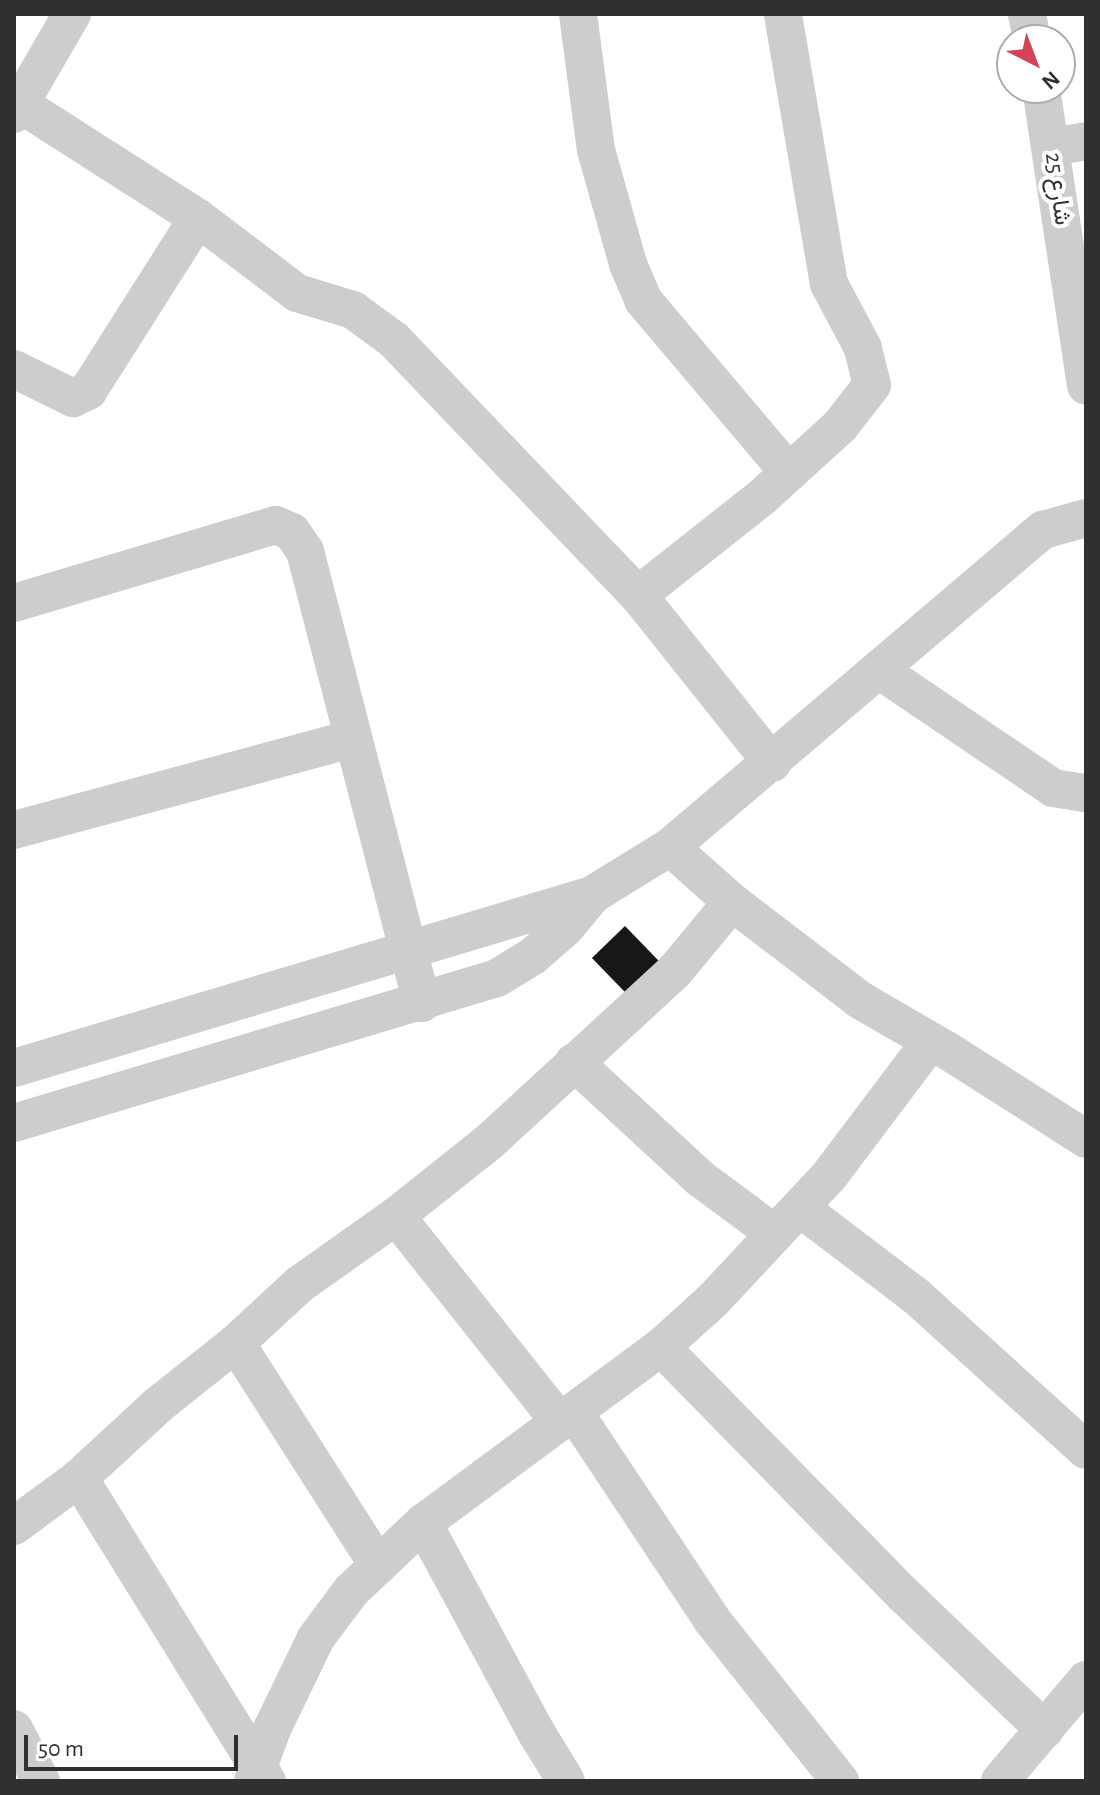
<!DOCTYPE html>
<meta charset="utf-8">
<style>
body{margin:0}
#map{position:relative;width:1100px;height:1795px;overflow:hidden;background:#fff;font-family:"Alegreya Sans",Vazirmatn,sans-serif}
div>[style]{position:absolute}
.building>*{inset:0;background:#171717;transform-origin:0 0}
.minor>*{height:38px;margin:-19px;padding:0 19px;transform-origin:19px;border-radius:19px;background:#cdcdcd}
span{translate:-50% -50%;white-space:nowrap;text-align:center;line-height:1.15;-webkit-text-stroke:8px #fff;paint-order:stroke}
.street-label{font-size:24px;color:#303030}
.frame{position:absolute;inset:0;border:16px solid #303030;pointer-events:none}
.north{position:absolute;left:996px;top:24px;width:80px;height:80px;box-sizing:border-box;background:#fff;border:2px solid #acacac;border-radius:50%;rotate:138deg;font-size:22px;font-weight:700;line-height:32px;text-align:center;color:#303030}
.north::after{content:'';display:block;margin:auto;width:28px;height:36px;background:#d44458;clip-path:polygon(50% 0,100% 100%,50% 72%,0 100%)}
.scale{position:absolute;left:24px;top:1735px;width:214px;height:36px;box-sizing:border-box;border:4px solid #303030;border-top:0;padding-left:10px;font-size:24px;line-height:28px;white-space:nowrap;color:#303030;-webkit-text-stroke:6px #fff;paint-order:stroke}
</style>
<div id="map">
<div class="building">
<div style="left:625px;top:926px;width:54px;height:46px;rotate:46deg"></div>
</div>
<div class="minor">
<div style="left:578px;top:14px;width:137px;rotate:82.5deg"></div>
<div style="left:596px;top:150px;width:118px;rotate:74.3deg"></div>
<div style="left:628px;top:264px;width:39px;rotate:67deg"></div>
<div style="left:643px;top:300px;width:226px;rotate:49.8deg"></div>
<div style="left:1027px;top:14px;width:26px;rotate:79deg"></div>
<div style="left:1041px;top:88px;width:301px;rotate:81.4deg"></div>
<div style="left:20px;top:104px;width:211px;rotate:32.6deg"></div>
<div style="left:198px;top:218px;width:124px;rotate:37.1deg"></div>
<div style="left:297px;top:293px;width:59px;rotate:16.9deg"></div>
<div style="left:353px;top:310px;width:51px;rotate:36.2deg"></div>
<div style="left:394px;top:340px;width:353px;rotate:46.3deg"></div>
<div style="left:638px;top:595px;width:215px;rotate:51.4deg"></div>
<div style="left:14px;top:114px;width:116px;rotate:-59.9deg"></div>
<div style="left:1052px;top:147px;width:35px;rotate:-10deg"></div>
<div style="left:14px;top:369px;width:66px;rotate:26.2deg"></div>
<div style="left:73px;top:398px;width:17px;rotate:-25deg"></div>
<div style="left:88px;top:391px;width:205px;rotate:-57.6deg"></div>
<div style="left:638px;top:595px;width:158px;rotate:-38.3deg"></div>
<div style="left:762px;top:497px;width:105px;rotate:-42.3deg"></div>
<div style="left:840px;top:426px;width:52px;rotate:-52deg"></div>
<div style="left:872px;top:385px;width:38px;rotate:-104deg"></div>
<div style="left:863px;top:348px;width:72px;rotate:-118deg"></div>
<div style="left:829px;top:284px;width:274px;rotate:-99.7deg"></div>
<div style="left:14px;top:603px;width:273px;rotate:-16.6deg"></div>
<div style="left:276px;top:525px;width:17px;rotate:24deg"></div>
<div style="left:292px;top:532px;width:23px;rotate:56deg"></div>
<div style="left:305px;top:551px;width:467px;rotate:75.5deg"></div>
<div style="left:879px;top:670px;width:210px;rotate:34.1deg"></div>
<div style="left:1053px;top:788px;width:33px;rotate:9deg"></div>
<div style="left:14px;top:830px;width:350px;rotate:-15.1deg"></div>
<div style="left:670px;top:847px;width:83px;rotate:41.6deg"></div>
<div style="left:732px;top:902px;width:161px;rotate:37.4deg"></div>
<div style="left:860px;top:1000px;width:102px;rotate:30.1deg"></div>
<div style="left:948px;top:1051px;width:164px;rotate:32.5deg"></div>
<div style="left:574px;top:1062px;width:173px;rotate:42.7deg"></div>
<div style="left:701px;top:1179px;width:92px;rotate:36.6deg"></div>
<div style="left:14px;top:1068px;width:603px;rotate:-16.66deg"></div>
<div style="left:592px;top:895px;width:92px;rotate:-31.6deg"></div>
<div style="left:670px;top:847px;width:490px;rotate:-40.4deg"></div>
<div style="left:1043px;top:530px;width:45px;rotate:-15.6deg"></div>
<div style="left:14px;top:1123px;width:504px;rotate:-16.71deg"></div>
<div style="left:497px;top:978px;width:42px;rotate:-31.4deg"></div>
<div style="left:533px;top:956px;width:43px;rotate:-41.2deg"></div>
<div style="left:565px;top:928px;width:40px;rotate:-50deg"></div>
<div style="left:800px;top:1208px;width:146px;rotate:37.2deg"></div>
<div style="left:916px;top:1296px;width:229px;rotate:42.2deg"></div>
<div style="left:396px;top:1216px;width:263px;rotate:51.5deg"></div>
<div style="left:236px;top:1343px;width:264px;rotate:57.4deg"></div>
<div style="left:661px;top:1347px;width:347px;rotate:45.6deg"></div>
<div style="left:904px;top:1595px;width:195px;rotate:43.8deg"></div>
<div style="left:574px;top:1412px;width:250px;rotate:56.4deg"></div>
<div style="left:712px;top:1620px;width:206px;rotate:51.5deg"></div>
<div style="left:79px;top:1478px;width:357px;rotate:58.2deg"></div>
<div style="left:423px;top:1523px;width:238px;rotate:61.6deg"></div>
<div style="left:536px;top:1732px;width:57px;rotate:58.5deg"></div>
<div style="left:14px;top:1526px;width:81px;rotate:-36.4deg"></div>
<div style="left:79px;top:1478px;width:108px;rotate:-42.7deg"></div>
<div style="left:158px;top:1405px;width:100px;rotate:-38.5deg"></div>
<div style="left:236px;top:1343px;width:87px;rotate:-42.7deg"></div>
<div style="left:300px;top:1284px;width:118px;rotate:-35.3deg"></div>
<div style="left:396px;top:1216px;width:119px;rotate:-38.5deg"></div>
<div style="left:489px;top:1142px;width:251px;rotate:-42.6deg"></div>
<div style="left:674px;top:972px;width:91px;rotate:-50.4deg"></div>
<div style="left:14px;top:1729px;width:59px;rotate:62.6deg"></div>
<div style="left:253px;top:1781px;width:55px;rotate:-69.9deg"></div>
<div style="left:272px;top:1729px;width:101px;rotate:-64.2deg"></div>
<div style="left:316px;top:1638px;width:59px;rotate:-53.3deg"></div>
<div style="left:351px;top:1591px;width:99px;rotate:-43.4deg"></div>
<div style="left:423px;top:1523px;width:296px;rotate:-36.5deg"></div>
<div style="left:661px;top:1347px;width:70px;rotate:-42.1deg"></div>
<div style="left:713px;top:1300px;width:170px;rotate:-46.9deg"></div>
<div style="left:829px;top:1176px;width:168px;rotate:-53deg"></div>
<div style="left:1000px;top:1781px;width:133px;rotate:-49.6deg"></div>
</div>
<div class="street-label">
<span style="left:1057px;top:189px;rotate:82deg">شارع 25</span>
</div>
<div class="frame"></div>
<div class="north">N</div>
<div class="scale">50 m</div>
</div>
